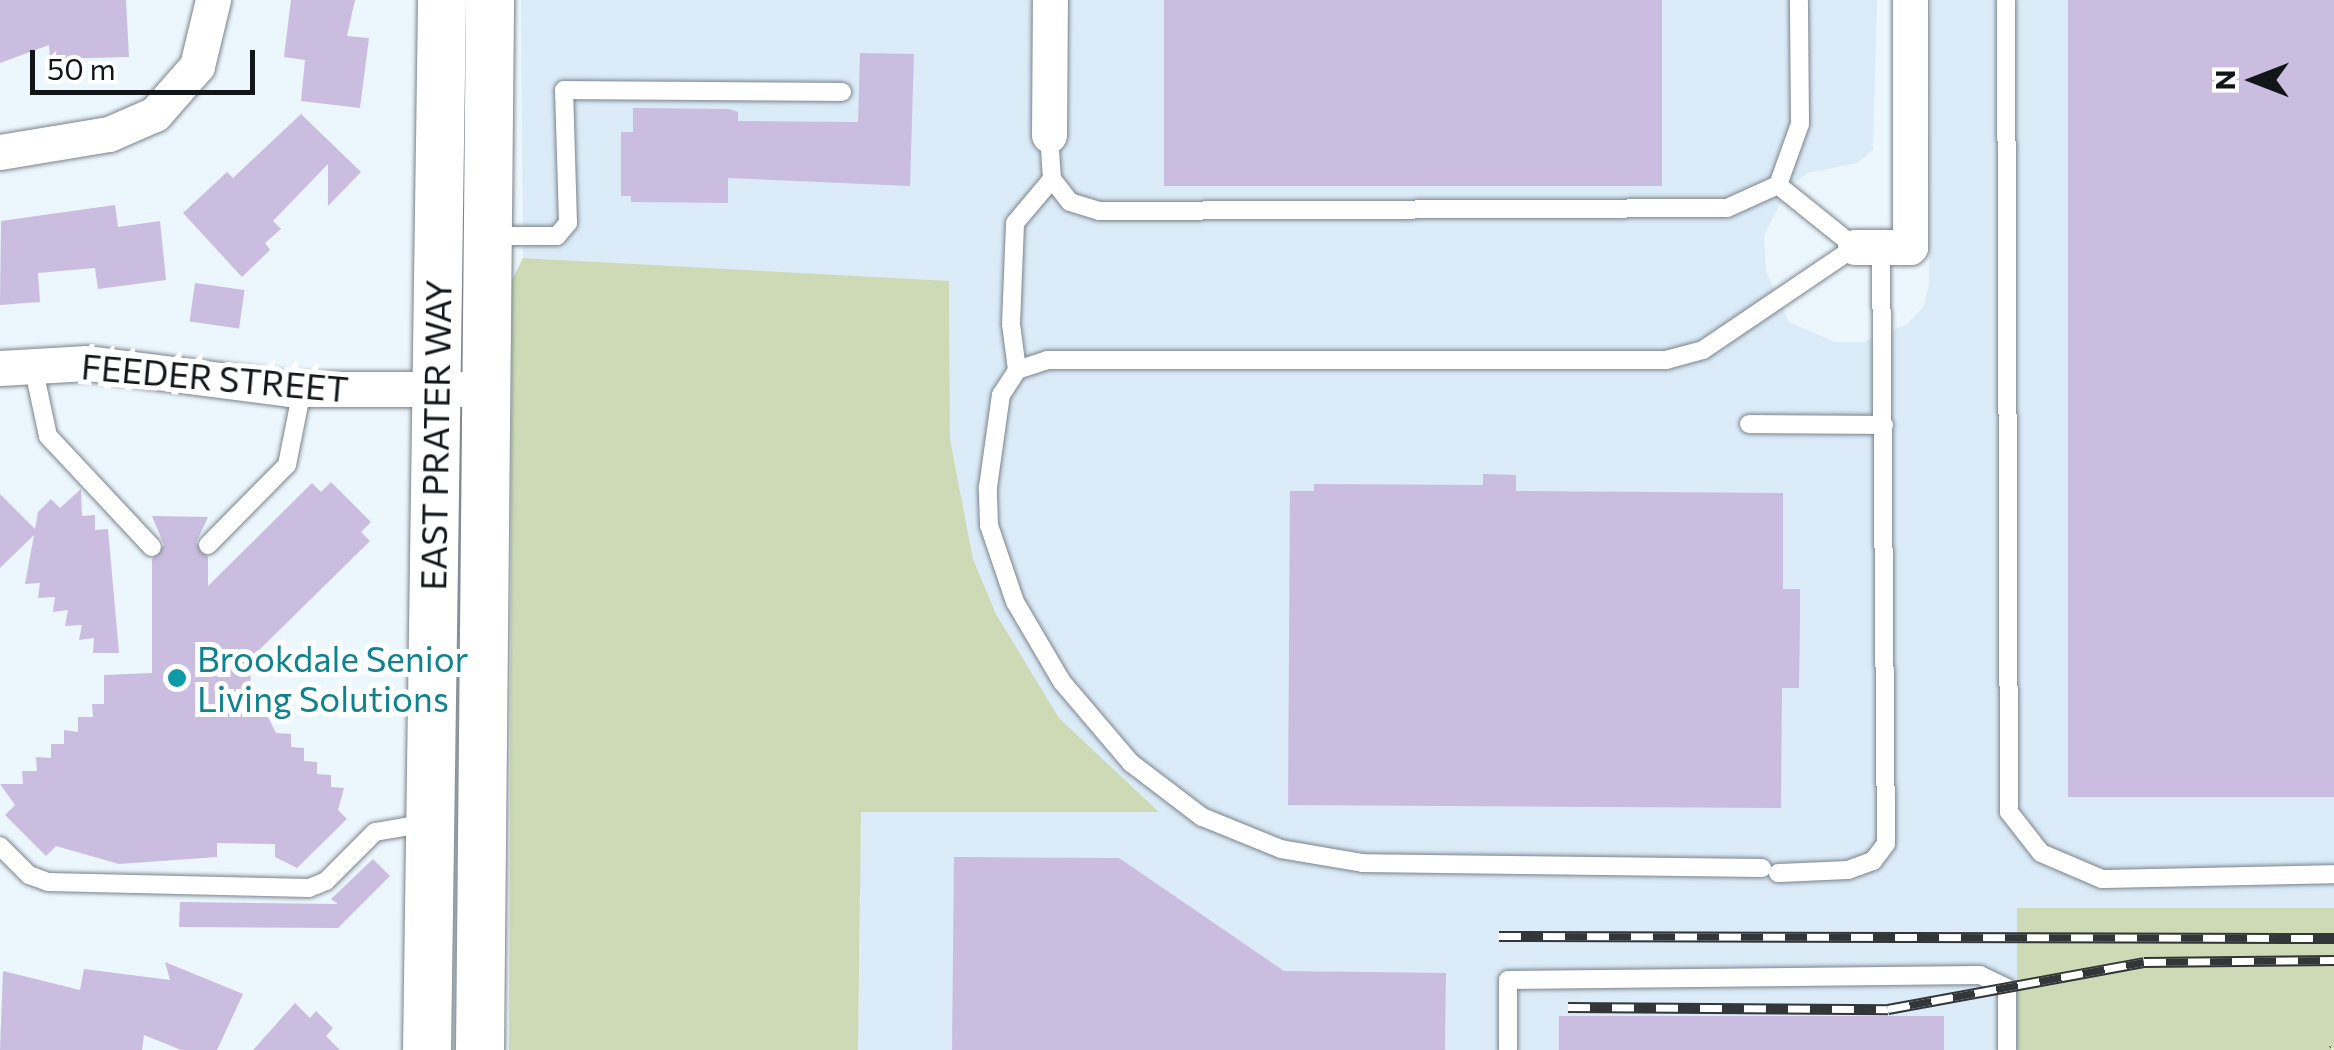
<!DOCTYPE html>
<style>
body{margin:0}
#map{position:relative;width:2334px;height:1050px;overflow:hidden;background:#ecf6fd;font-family:Commissioner,sans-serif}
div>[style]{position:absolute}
.built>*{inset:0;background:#dbebf8}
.green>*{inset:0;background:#cedab6;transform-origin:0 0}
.building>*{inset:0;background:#cabde0;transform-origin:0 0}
.roads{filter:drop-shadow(0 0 2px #7b838a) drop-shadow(0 0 2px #7b838a)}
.service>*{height:18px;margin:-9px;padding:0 9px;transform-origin:9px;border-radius:9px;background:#fff}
.minor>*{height:35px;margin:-17.5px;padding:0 17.5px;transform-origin:17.5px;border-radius:17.5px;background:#fff}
.secondary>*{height:48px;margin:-24px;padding:0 24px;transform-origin:24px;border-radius:24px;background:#fff}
.rail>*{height:11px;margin-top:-5.5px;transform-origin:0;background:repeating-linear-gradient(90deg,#fff 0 22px,#323638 0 44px);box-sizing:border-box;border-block:2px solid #323638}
.dots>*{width:28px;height:28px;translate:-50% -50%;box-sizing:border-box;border:5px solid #fff;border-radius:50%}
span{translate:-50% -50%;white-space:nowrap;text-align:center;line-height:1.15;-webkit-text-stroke:10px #fff;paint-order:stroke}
.street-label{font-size:35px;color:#131618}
.culture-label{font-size:35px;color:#0d838f}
.left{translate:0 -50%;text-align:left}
.north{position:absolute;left:2204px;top:30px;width:100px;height:100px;-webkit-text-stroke:8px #fff;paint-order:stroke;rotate:270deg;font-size:28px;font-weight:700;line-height:40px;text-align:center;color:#131618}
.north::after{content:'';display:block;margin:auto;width:35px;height:45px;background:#131618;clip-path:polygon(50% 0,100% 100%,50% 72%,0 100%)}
.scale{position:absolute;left:30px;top:50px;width:225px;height:45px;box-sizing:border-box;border:5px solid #131618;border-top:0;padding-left:12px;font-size:30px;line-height:35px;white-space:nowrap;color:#131618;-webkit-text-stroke:8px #fff;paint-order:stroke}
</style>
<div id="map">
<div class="built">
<div style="clip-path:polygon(521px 0,1877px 0,1873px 150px,1857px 163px,1808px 173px,1789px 187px,1764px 235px,1766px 271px,1789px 322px,1835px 342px,1864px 342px,1907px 324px,1924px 306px,1929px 284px,1930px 0,2334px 0,2334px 1050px,858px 1050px,861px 812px,1158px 811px,1059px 718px,996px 614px,973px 559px,950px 439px,949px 282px,523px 258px)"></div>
</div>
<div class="green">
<div style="clip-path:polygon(523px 258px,949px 281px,950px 439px,973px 559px,996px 614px,1059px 718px,1159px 812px,861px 812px,858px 1050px,509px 1050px,512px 280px)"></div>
<div style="left:2334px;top:908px;width:142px;height:317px;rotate:90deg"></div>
</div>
<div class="building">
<div style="clip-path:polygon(0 0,126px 0,129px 57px,50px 59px,49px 45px,0 63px)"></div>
<div style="clip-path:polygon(291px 0,355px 0,347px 36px,369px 38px,360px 108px,301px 101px,305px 60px,284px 57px)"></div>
<div style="left:1164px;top:0;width:498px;height:186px"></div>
<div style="left:2068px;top:0;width:266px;height:797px"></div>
<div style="clip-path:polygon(860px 53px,914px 54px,910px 186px,728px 178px,728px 203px,631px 202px,631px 196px,621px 196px,621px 132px,633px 132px,633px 108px,729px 109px,738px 112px,738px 121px,858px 122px)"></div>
<div style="clip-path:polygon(301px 114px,361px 172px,328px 206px,328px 164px,273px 221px,281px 229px,265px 243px,270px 250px,242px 277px,183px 213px,227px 172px,233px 178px)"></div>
<div style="clip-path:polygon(115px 205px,118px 227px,160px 221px,166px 280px,98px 289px,95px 268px,38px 273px,40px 302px,0 305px,1px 221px)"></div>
<div style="left:195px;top:283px;width:50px;height:39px;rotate:8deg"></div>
<div style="clip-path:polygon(1483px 474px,1516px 475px,1516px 491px,1783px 493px,1783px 589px,1800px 589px,1800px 621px,1799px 688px,1782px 688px,1781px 808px,1288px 805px,1290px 491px,1314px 491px,1314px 484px,1483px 485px)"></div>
<div style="clip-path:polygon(331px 482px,371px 522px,361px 532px,370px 541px,251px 658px,250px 704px,263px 707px,276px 733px,291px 734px,291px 747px,304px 748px,304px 761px,317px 762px,317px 774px,331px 775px,331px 787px,344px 788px,338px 810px,347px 819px,297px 868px,275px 857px,275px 844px,217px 843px,217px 857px,119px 864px,56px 846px,46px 856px,5px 815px,15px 805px,0 784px,23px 784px,22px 771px,37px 771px,36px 757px,51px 758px,51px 744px,64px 744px,64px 730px,78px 732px,78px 717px,93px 717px,92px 704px,104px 704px,104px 675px,152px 673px,152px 559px,164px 545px,152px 516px,208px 517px,196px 543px,208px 557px,208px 586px,312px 483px,321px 492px)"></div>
<div style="clip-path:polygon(81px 489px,82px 516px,95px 515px,95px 530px,108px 529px,119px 653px,93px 653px,94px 638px,79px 640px,82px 625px,65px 626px,68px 610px,53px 612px,55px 597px,38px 598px,40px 583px,25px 584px,34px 535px,0 568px,0 494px,35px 529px,38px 512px,51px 499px,60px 508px)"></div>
<div style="clip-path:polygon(954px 857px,1119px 858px,1284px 971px,1446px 973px,1445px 1050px,952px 1050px)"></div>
<div style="clip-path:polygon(373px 859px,390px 876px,338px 928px,179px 927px,180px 902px,338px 904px,331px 899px)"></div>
<div style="clip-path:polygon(165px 962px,243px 994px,217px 1050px,181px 1050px,144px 1035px,142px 1050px,0 1050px,3px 971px,80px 990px,84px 969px,170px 980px)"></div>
<div style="clip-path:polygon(295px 1003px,310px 1018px,316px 1011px,333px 1028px,326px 1036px,340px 1050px,253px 1050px)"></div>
<div style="left:1559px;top:1016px;width:385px;height:34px"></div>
</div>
<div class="roads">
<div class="service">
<div style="left:2006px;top:0;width:812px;rotate:89.79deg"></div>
<div style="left:2009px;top:812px;width:52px;rotate:52deg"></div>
<div style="left:2041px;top:853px;width:66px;rotate:23.1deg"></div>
<div style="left:2102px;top:879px;width:232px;rotate:-1.2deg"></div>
<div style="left:1049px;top:135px;width:44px;rotate:86.1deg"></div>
<div style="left:1052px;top:179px;width:29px;rotate:52deg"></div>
<div style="left:1070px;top:202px;width:30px;rotate:17deg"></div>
<div style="left:1099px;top:211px;width:628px;rotate:-0.27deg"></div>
<div style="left:1727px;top:208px;width:56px;rotate:-24.3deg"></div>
<div style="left:491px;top:236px;width:66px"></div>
<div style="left:557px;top:236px;width:17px;rotate:-50deg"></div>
<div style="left:568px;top:223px;width:133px;rotate:-91.7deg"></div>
<div style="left:564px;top:90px;width:278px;rotate:0.4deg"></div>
<div style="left:33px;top:366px;width:72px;rotate:77.9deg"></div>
<div style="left:48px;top:436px;width:152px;rotate:46.9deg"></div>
<div style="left:1017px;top:370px;width:46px;rotate:-97.4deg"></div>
<div style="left:1011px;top:324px;width:101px;rotate:-87.7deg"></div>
<div style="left:1015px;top:223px;width:57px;rotate:-49.9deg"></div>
<div style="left:1749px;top:424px;width:135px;rotate:0.4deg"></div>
<div style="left:208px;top:545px;width:112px;rotate:-45.4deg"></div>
<div style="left:287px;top:465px;width:76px;rotate:-78.7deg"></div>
<div style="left:0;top:846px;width:41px;rotate:45deg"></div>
<div style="left:29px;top:875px;width:20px;rotate:20deg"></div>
<div style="left:48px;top:882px;width:261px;rotate:1.3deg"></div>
<div style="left:309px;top:888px;width:18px;rotate:-22deg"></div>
<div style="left:326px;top:881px;width:69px;rotate:-45deg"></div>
<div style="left:375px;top:832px;width:54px;rotate:-9.6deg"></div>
<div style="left:1762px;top:868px;width:399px;rotate:-179.3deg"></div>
<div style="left:1363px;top:863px;width:83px;rotate:-170.3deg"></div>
<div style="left:1281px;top:849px;width:85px;rotate:-157.9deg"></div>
<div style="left:1202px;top:817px;width:89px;rotate:-142.7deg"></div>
<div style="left:1131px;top:763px;width:106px;rotate:-130.4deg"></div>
<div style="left:1062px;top:682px;width:93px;rotate:-120.4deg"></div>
<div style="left:1015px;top:602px;width:81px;rotate:-108.7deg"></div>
<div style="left:989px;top:525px;width:38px;rotate:-92deg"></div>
<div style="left:988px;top:487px;width:93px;rotate:-82deg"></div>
<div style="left:1001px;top:395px;width:30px;rotate:-57deg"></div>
<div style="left:1017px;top:370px;width:32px;rotate:-18deg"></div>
<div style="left:1047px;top:360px;width:619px"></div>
<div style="left:1666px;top:360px;width:38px;rotate:-15deg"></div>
<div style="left:1703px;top:350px;width:184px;rotate:-34.1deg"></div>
<div style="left:1855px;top:247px;width:99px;rotate:-141.2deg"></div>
<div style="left:1778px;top:185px;width:65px;rotate:-70.2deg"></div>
<div style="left:1800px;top:124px;width:124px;rotate:-90.5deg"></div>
<div style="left:1778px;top:873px;width:70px;rotate:-2.5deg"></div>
<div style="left:1848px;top:870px;width:27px;rotate:-20deg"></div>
<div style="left:1873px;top:861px;width:21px;rotate:-53deg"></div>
<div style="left:1886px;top:844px;width:597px;rotate:-90.48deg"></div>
<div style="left:1508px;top:1050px;width:70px;rotate:-90deg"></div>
<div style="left:1508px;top:980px;width:472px;rotate:-0.6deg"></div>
<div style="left:1980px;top:975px;width:30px;rotate:26deg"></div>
<div style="left:2007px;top:988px;width:62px;rotate:90deg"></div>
</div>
<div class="minor">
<div style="left:1049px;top:135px;width:135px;rotate:-89.6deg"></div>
<div style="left:0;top:152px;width:110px;rotate:-9.4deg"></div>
<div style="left:109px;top:134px;width:50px;rotate:-23.5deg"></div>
<div style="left:155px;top:114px;width:64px;rotate:-48.8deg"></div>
<div style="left:197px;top:66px;width:68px;rotate:-76.4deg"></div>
<div style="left:1855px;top:247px;width:55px"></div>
<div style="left:1910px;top:247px;width:247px;rotate:-90deg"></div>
<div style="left:0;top:368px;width:87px;rotate:-3.3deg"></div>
<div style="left:87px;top:363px;width:204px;rotate:7.3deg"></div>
<div style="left:289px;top:389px;width:170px"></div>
</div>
<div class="secondary">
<div style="left:427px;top:1050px;width:1050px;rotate:-89.18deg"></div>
<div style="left:480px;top:1050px;width:1050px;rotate:-89.45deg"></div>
</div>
</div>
<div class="rail">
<div style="left:1499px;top:936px;width:835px;rotate:0.14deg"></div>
<div style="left:1568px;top:1007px;width:320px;rotate:0.4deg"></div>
<div style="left:1888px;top:1009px;width:260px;rotate:-10.4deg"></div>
<div style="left:2144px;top:962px;width:190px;rotate:-0.6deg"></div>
<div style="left:2333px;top:1050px;width:1px;rotate:-45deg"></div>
</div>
<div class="dots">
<div style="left:177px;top:678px;background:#0f9aa8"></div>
</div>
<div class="street-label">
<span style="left:215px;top:377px;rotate:5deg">FEEDER STREET</span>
<span style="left:435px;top:435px;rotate:-89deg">EAST PRATER WAY</span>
</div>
<div class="culture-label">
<span class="left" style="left:197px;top:678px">Brookdale Senior<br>Living Solutions</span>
</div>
<div class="north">N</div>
<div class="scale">50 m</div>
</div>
